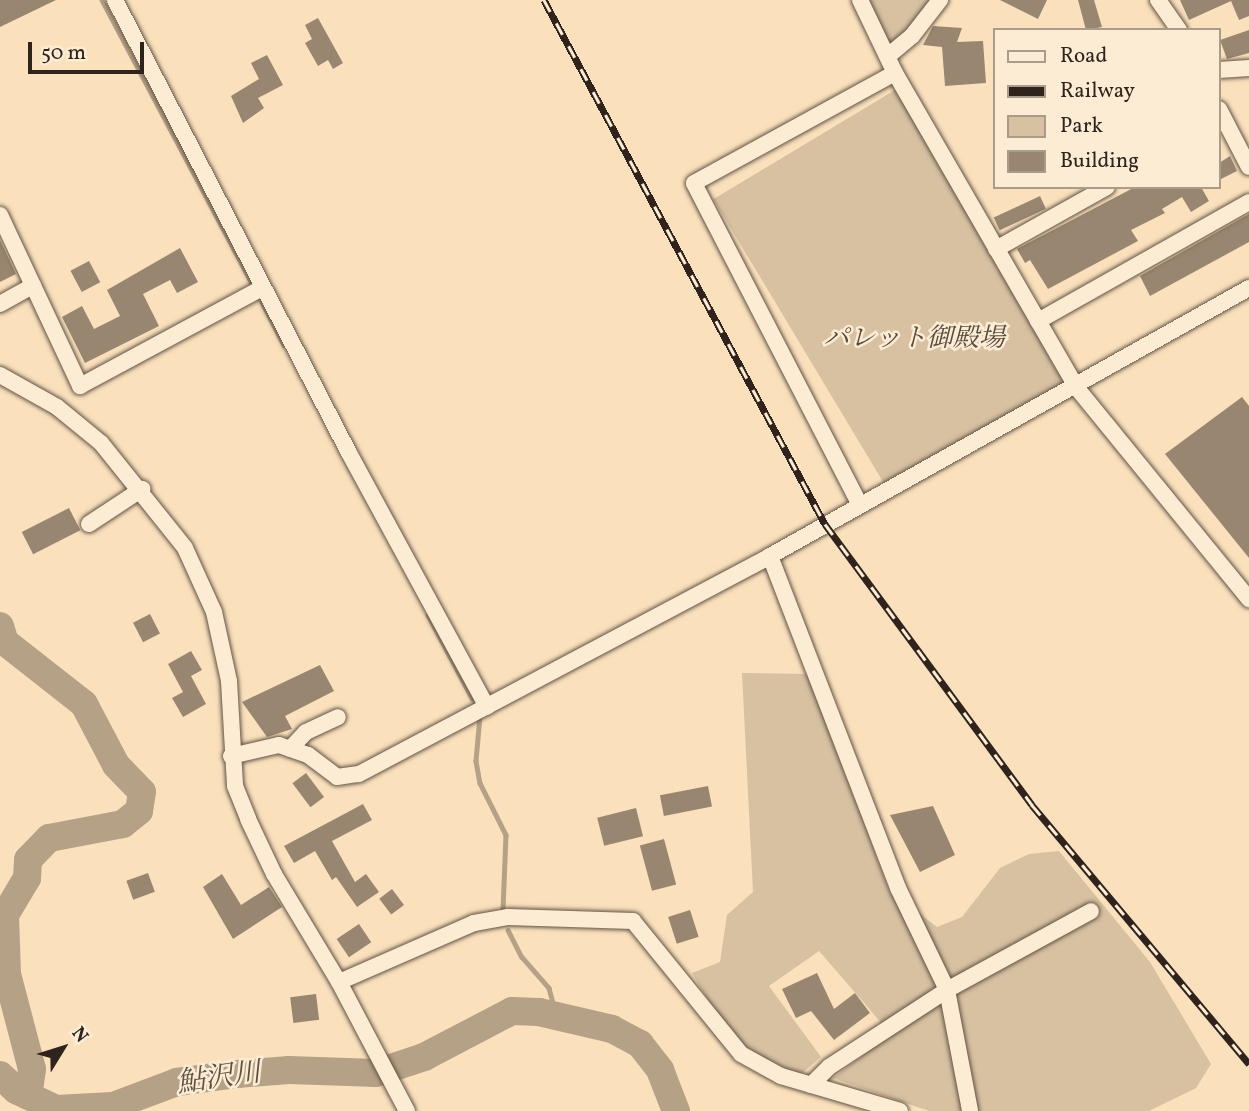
<!DOCTYPE html>
<meta charset="utf-8">
<style>
body{margin:0}
#map{position:relative;width:1249px;height:1111px;overflow:hidden;background:#fae1bc;font-family:Vollkorn,"Noto Serif JP",serif}
div>[style]{position:absolute}
.green>*{inset:0;background:#d7c1a1;transform-origin:0 0}
.stream>*{height:4.5px;margin:-2.25px;padding:0 2.25px;transform-origin:2.25px;border-radius:2.25px;background:#b5a186}
.river>*{height:28px;margin:-14px;padding:0 14px;transform-origin:14px;border-radius:14px;background:#b5a186}
.building>*{inset:0;background:#998670;transform-origin:0 0}
.roads{filter:drop-shadow(0 0 2px #625345) drop-shadow(0 0 2px #625345)}
.minor>*{height:16px;margin:-8px;padding:0 8px;transform-origin:8px;border-radius:8px;background:#fcecd3}
.rail>*{height:7px;margin-top:-3.5px;transform-origin:0;background:repeating-linear-gradient(90deg,#fcecd3 0 13px,#2f241d 0 26px);box-sizing:border-box;border-block:2px solid #2f241d}
span{translate:-50% -50%;white-space:nowrap;text-align:center;line-height:1.15;-webkit-text-stroke:5px #fcecd3;paint-order:stroke}
.park-label{font-size:26px;color:#594b3e;font-style:italic}
.water-label{font-size:28px;color:#5e5042;font-style:italic}
.legend{position:absolute;left:993px;top:28px;width:228px;height:161px;box-sizing:border-box;background:#fcecd3;border:2px solid #aa9c8a;margin:0;padding:9px 12px;list-style:none;font-size:21px;color:#2f241d}
.legend li{display:flex;align-items:center;gap:14px;height:35px}
.legend b{width:35px;border:2px solid #aa9c8a}
.north{position:absolute;left:28px;top:1013px;width:70px;height:70px;-webkit-text-stroke:5px #fcecd3;paint-order:stroke;rotate:52deg;font-size:19px;font-weight:700;line-height:28px;text-align:center;color:#2f241d}
.north::after{content:'';display:block;margin:auto;width:24px;height:32px;background:#2f241d;clip-path:polygon(50% 0,100% 100%,50% 72%,0 100%)}
.scale{position:absolute;left:28px;top:42px;width:116px;height:32px;box-sizing:border-box;border:4px solid #2f241d;border-top:0;padding-left:9px;font-size:21px;line-height:24px;white-space:nowrap;color:#2f241d;-webkit-text-stroke:5px #fcecd3;paint-order:stroke}
</style>
<div id="map">
<div class="green">
<div style="clip-path:polygon(860px 0,935px 0,888px 56px)"></div>
<div style="left:895px;top:90px;width:347px;height:212px;rotate:59deg"></div>
<div style="clip-path:polygon(742px 673px,809px 674px,889px 890px,937px 927px,962px 917px,1000px 868px,1029px 854px,1059px 851px,1150px 962px,1211px 1064px,1196px 1088px,1149px 1111px,929px 1111px,833px 1078px,891px 1034px,819px 951px,769px 986px,821px 1057px,800px 1075px,734px 1044px,692px 973px,720px 962px,727px 915px,753px 892px)"></div>
</div>
<div class="stream">
<div style="left:102px;top:0;width:323px;rotate:62.1deg"></div>
<div style="left:262px;top:302px;width:48px;rotate:62.9deg"></div>
<div style="left:428px;top:615px;width:94px;rotate:62.1deg"></div>
<div style="left:480px;top:716px;width:45px;rotate:95.1deg"></div>
<div style="left:476px;top:761px;width:22px;rotate:80deg"></div>
<div style="left:480px;top:783px;width:58px;rotate:63.4deg"></div>
<div style="left:506px;top:835px;width:76px;rotate:92.3deg"></div>
<div style="left:508px;top:930px;width:30px;rotate:63deg"></div>
<div style="left:522px;top:957px;width:41px;rotate:48.9deg"></div>
<div style="left:549px;top:988px;width:28px;rotate:75deg"></div>
</div>
<div class="river">
<div style="left:0;top:626px;width:17px;rotate:73deg"></div>
<div style="left:5px;top:642px;width:100px;rotate:38.1deg"></div>
<div style="left:84px;top:704px;width:69px;rotate:62.3deg"></div>
<div style="left:116px;top:765px;width:37px;rotate:46deg"></div>
<div style="left:142px;top:792px;width:19px;rotate:99deg"></div>
<div style="left:139px;top:811px;width:21px;rotate:141deg"></div>
<div style="left:123px;top:824px;width:75px;rotate:169.3deg"></div>
<div style="left:49px;top:838px;width:30px;rotate:134deg"></div>
<div style="left:28px;top:860px;width:18px;rotate:93deg"></div>
<div style="left:27px;top:878px;width:43px;rotate:120.7deg"></div>
<div style="left:5px;top:915px;width:59px;rotate:88.1deg"></div>
<div style="left:7px;top:974px;width:98px;rotate:75.3deg"></div>
<div style="left:32px;top:1069px;width:27px;rotate:98deg"></div>
<div style="left:0;top:1075px;width:22px;rotate:43deg"></div>
<div style="left:16px;top:1090px;width:44px;rotate:25.4deg"></div>
<div style="left:56px;top:1109px;width:57px;rotate:-3deg"></div>
<div style="left:113px;top:1106px;width:68px;rotate:-20.6deg"></div>
<div style="left:177px;top:1082px;width:61px;rotate:-7.6deg"></div>
<div style="left:237px;top:1074px;width:52px;rotate:-4.4deg"></div>
<div style="left:289px;top:1070px;width:87px;rotate:2deg"></div>
<div style="left:376px;top:1073px;width:51px;rotate:-18.4deg"></div>
<div style="left:424px;top:1057px;width:99px;rotate:-27.6deg"></div>
<div style="left:512px;top:1011px;width:27px;rotate:2deg"></div>
<div style="left:539px;top:1012px;width:75px;rotate:13.1deg"></div>
<div style="left:612px;top:1029px;width:32px;rotate:28deg"></div>
<div style="left:640px;top:1044px;width:33px;rotate:52deg"></div>
<div style="left:660px;top:1070px;width:44px;rotate:68.7deg"></div>
</div>
<div class="building">
<div style="clip-path:polygon(0 0,56px 0,0 27px)"></div>
<div style="clip-path:polygon(1000px 0,1047px 0,1038px 19px)"></div>
<div style="clip-path:polygon(1078px 0,1094px 0,1102px 27px,1086px 30px)"></div>
<div style="clip-path:polygon(1180px 0,1249px 0,1249px 16px,1239px 20px,1231px 1px,1189px 20px)"></div>
<div style="clip-path:polygon(318px 18px,343px 63px,333px 69px,328px 60px,318px 66px,305px 43px,312px 39px,305px 25px)"></div>
<div style="clip-path:polygon(933px 26px,962px 28px,957px 42px,983px 41px,986px 83px,945px 86px,942px 47px,923px 45px)"></div>
<div style="clip-path:polygon(1249px 30px,1249px 53px,1227px 59px,1220px 40px)"></div>
<div style="clip-path:polygon(267px 55px,283px 85px,258px 98px,264px 108px,243px 123px,231px 96px,259px 79px,251px 63px)"></div>
<div style="clip-path:polygon(1230px 156px,1237px 171px,1219px 180px,1219px 163px)"></div>
<div style="clip-path:polygon(1135px 187px,1201px 187px,1209px 201px,1191px 212px,1182px 197px,1162px 209px,1165px 213px,1131px 230px,1138px 241px,1048px 289px,1030px 260px,1025px 263px,1017px 249px)"></div>
<div style="left:1040px;top:196px;width:14px;height:51px;rotate:65deg"></div>
<div style="clip-path:polygon(1249px 214px,1249px 242px,1150px 296px,1140px 276px)"></div>
<div style="clip-path:polygon(0 240px,16px 274px,0 282px)"></div>
<div style="clip-path:polygon(180px 248px,198px 282px,177px 293px,170px 280px,143px 294px,159px 326px,85px 363px,62px 317px,82px 306px,94px 329px,120px 316px,107px 290px)"></div>
<div style="left:89px;top:261px;width:24px;height:21px;rotate:62deg"></div>
<div style="clip-path:polygon(1242px 397px,1249px 406px,1249px 558px,1165px 454px)"></div>
<div style="left:69px;top:508px;width:25px;height:53px;rotate:63deg"></div>
<div style="left:150px;top:614px;width:22px;height:19px;rotate:63deg"></div>
<div style="clip-path:polygon(191px 651px,202px 670px,191px 676px,206px 704px,183px 717px,172px 698px,183px 692px,168px 664px)"></div>
<div style="clip-path:polygon(320px 665px,334px 691px,285px 716px,292px 729px,267px 737px,242px 702px)"></div>
<div style="left:306px;top:773px;width:30px;height:17px;rotate:53deg"></div>
<div style="left:708px;top:786px;width:21px;height:49px;rotate:79deg"></div>
<div style="clip-path:polygon(363px 804px,372px 820px,332px 841px,355px 882px,366px 874px,379px 892px,357px 907px,336px 877px,332px 880px,315px 851px,294px 863px,284px 846px)"></div>
<div style="clip-path:polygon(933px 806px,955px 855px,920px 872px,890px 815px)"></div>
<div style="left:636px;top:808px;width:29px;height:40px;rotate:76deg"></div>
<div style="left:664px;top:839px;width:47px;height:25px;rotate:75deg"></div>
<div style="left:148px;top:873px;width:20px;height:23px;rotate:70deg"></div>
<div style="clip-path:polygon(222px 874px,241px 905px,269px 887px,282px 907px,233px 939px,203px 887px)"></div>
<div style="left:392px;top:889px;width:20px;height:16px;rotate:53deg"></div>
<div style="left:690px;top:910px;width:28px;height:23px;rotate:72deg"></div>
<div style="left:359px;top:924px;width:22px;height:27px;rotate:56deg"></div>
<div style="clip-path:polygon(817px 973px,834px 1009px,855px 993px,870px 1013px,834px 1040px,811px 1011px,796px 1018px,782px 989px)"></div>
<div style="left:316px;top:994px;width:26px;height:26px;rotate:83deg"></div>
</div>
<div class="roads">
<div class="minor">
<div style="left:115px;top:0;width:508px;rotate:62.68deg"></div>
<div style="left:348px;top:451px;width:291px;rotate:61.5deg"></div>
<div style="left:860px;top:0;width:81px;rotate:64.4deg"></div>
<div style="left:895px;top:73px;width:362px;rotate:60deg"></div>
<div style="left:1076px;top:387px;width:274px;rotate:50.8deg"></div>
<div style="left:1158px;top:0;width:37px;rotate:55deg"></div>
<div style="left:888px;top:56px;width:31px;rotate:-40deg"></div>
<div style="left:912px;top:36px;width:46px;rotate:-52.1deg"></div>
<div style="left:1219px;top:70px;width:30px;rotate:-4deg"></div>
<div style="left:1219px;top:109px;width:65px;rotate:62.7deg"></div>
<div style="left:0;top:215px;width:189px;rotate:64.9deg"></div>
<div style="left:80px;top:386px;width:207px;rotate:-28.3deg"></div>
<div style="left:996px;top:249px;width:127px;rotate:-29.2deg"></div>
<div style="left:0;top:304px;width:38px;rotate:-29deg"></div>
<div style="left:1038px;top:321px;width:242px;rotate:-29.4deg"></div>
<div style="left:0;top:375px;width:65px;rotate:29.3deg"></div>
<div style="left:57px;top:407px;width:57px;rotate:39.3deg"></div>
<div style="left:101px;top:443px;width:134px;rotate:51.3deg"></div>
<div style="left:185px;top:548px;width:70px;rotate:65.6deg"></div>
<div style="left:214px;top:612px;width:71px;rotate:77.7deg"></div>
<div style="left:229px;top:681px;width:105px;rotate:86.7deg"></div>
<div style="left:235px;top:786px;width:35px;rotate:68deg"></div>
<div style="left:248px;top:819px;width:61px;rotate:64.7deg"></div>
<div style="left:274px;top:874px;width:126px;rotate:59deg"></div>
<div style="left:339px;top:982px;width:146px;rotate:62.2deg"></div>
<div style="left:860px;top:505px;width:362px;rotate:-117.3deg"></div>
<div style="left:694px;top:183px;width:229px;rotate:-28.7deg"></div>
<div style="left:89px;top:524px;width:64px;rotate:-33.4deg"></div>
<div style="left:770px;top:556px;width:356px;rotate:68.9deg"></div>
<div style="left:898px;top:888px;width:113px;rotate:64.3deg"></div>
<div style="left:947px;top:990px;width:123px;rotate:79.2deg"></div>
<div style="left:290px;top:749px;width:23px;rotate:-47deg"></div>
<div style="left:306px;top:732px;width:35px;rotate:-25deg"></div>
<div style="left:231px;top:756px;width:49px;rotate:-12.9deg"></div>
<div style="left:279px;top:745px;width:31px;rotate:19deg"></div>
<div style="left:308px;top:755px;width:36px;rotate:37deg"></div>
<div style="left:337px;top:777px;width:22px;rotate:-8deg"></div>
<div style="left:359px;top:774px;width:465px;rotate:-27.9deg"></div>
<div style="left:770px;top:556px;width:549px;rotate:-29.23deg"></div>
<div style="left:339px;top:982px;width:147px;rotate:-23.6deg"></div>
<div style="left:474px;top:923px;width:35px;rotate:-10deg"></div>
<div style="left:508px;top:917px;width:125px;rotate:1.8deg"></div>
<div style="left:633px;top:921px;width:171px;rotate:50.9deg"></div>
<div style="left:741px;top:1054px;width:46px;rotate:28.8deg"></div>
<div style="left:781px;top:1076px;width:124px;rotate:16.4deg"></div>
<div style="left:811px;top:1085px;width:25px;rotate:-45deg"></div>
<div style="left:829px;top:1067px;width:141px;rotate:-33.1deg"></div>
<div style="left:947px;top:990px;width:164px;rotate:-28.7deg"></div>
</div>
</div>
<div class="rail">
<div style="left:544px;top:0;width:595px;rotate:61.8deg"></div>
<div style="left:825px;top:524px;width:349px;rotate:53.6deg"></div>
<div style="left:1032px;top:805px;width:338px;rotate:50deg"></div>
</div>
<div class="park-label">
<span style="left:914px;top:340px">パレット御殿場</span>
</div>
<div class="water-label">
<span style="left:219px;top:1079px;rotate:-8deg">鮎沢川</span>
</div>
<ul class="legend">
<li><b style="height:9px;background:#fcecd3"></b>Road</li>
<li><b style="height:9px;background:#2f241d"></b>Railway</li>
<li><b style="height:19px;background:#d7c1a1"></b>Park</li>
<li><b style="height:19px;background:#998670"></b>Building</li>
</ul>
<div class="north">N</div>
<div class="scale">50 m</div>
</div>
